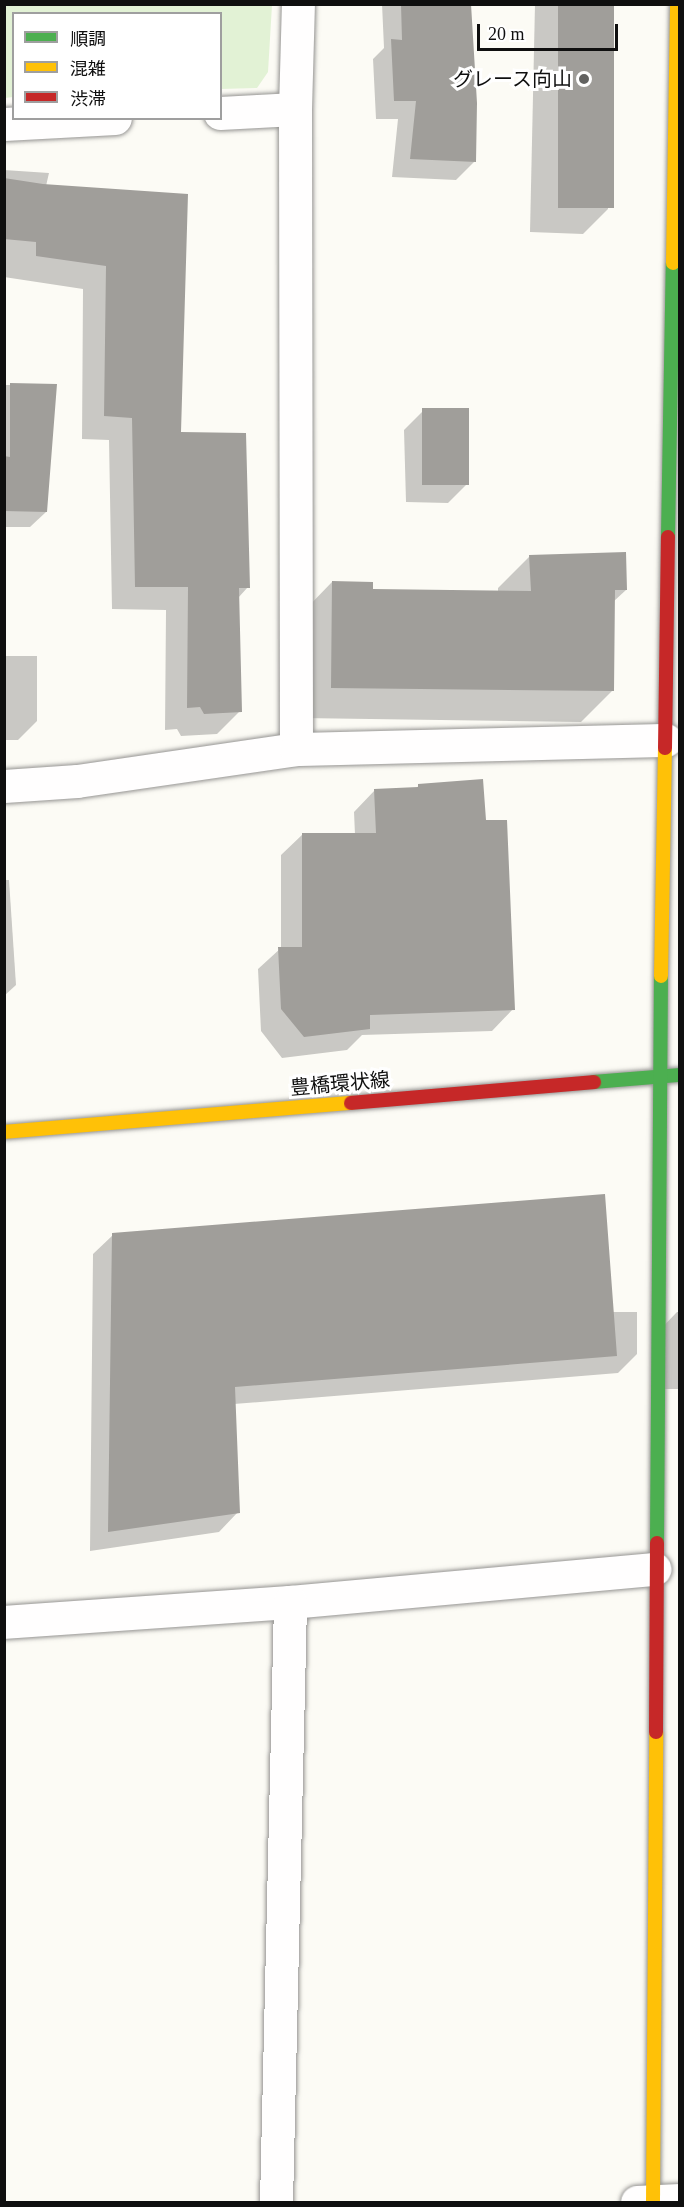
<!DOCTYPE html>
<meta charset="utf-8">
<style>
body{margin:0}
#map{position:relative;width:684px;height:2207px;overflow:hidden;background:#fcfbf5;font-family:"Times New Roman","Noto Sans JP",serif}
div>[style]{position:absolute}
.green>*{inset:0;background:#e2f2d5}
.shadow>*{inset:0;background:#0003}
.building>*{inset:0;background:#a09e9a;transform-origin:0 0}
.roads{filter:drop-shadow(0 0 2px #969593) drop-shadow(0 0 2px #969593)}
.street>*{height:33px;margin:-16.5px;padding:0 16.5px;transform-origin:16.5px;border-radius:16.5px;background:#fffefe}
.fast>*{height:14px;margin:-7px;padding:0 7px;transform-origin:7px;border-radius:7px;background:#4caf50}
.slow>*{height:14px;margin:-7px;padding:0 7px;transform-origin:7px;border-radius:7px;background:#ffc107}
.jam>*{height:14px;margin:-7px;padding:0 7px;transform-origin:7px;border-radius:7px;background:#c62828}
.dots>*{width:16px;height:16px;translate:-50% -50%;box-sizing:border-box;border:3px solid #fff;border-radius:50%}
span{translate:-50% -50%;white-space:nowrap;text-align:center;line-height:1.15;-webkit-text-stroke:6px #fff;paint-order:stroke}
.poi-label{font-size:20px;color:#0f0f0f}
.right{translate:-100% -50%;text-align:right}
.street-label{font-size:20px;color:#0f0f0f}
.frame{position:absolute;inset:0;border:6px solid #0f0f0f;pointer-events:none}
.legend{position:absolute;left:12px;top:12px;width:210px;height:108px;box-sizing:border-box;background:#fff;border:2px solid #9f9f9f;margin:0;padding:8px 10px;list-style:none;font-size:18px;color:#0f0f0f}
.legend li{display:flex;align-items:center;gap:12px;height:30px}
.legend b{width:30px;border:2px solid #9f9f9f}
.scale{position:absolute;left:477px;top:24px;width:141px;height:27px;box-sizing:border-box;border:3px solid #0f0f0f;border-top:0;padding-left:8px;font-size:18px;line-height:21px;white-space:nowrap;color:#0f0f0f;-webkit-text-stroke:4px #fff;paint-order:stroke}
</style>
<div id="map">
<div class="green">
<div style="clip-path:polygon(4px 5px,272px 5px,268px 72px,257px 88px,221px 89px,220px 14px,14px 14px,13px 97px,5px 98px)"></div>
</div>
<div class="shadow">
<div style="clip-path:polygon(382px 4px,470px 4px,474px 162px,456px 180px,392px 177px,398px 119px,376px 119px,373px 59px,384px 48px)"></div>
<div style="clip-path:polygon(535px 4px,612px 4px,608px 209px,583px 234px,530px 232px)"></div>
<div style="clip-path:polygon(4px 170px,49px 173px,46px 186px,187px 196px,180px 433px,248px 587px,238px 598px,240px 711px,217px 734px,181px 736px,177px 729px,165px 730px,166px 610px,112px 609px,109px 440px,82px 439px,83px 289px,4px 277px)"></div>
<div style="clip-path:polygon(4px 385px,56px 385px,46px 512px,30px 527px,4px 527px)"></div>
<div style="clip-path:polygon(423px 411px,467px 484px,448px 503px,406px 502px,404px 430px)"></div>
<div style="clip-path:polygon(530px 556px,626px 590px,613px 602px,613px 690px,581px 722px,300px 718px,301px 614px,332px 582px,371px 590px,498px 592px,498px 588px)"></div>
<div style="clip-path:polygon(4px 656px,37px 656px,37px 721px,18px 740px,4px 740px)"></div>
<div style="clip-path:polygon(419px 785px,485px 822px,513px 1009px,492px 1031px,362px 1035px,347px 1050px,282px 1058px,261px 1031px,258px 969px,281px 948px,281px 855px,303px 834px,355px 835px,354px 812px,375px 790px,416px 789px)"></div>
<div style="clip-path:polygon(4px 880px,9px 880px,16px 985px,4px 996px)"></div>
<div style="clip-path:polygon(113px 1235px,612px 1312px,637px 1312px,637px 1354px,618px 1373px,234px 1404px,238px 1512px,219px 1532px,90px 1551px,93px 1254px)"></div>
<div style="clip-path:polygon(677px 1312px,680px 1312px,680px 1389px,656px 1389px,653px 1337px)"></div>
</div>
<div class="building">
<div style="clip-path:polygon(401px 4px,471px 4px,477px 103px,476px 162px,410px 159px,416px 101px,394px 101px,391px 39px,402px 40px)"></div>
<div style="left:558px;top:4px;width:56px;height:204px"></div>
<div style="clip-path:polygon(4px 178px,43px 184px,188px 194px,181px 432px,246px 433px,250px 588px,239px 588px,242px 712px,204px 714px,200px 707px,187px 708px,188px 587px,135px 587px,132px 418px,104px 416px,106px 266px,36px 256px,36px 242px,4px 239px)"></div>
<div style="clip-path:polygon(10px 383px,57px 384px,47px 512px,4px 511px,4px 456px,10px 457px)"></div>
<div style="left:469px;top:408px;width:77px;height:47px;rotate:90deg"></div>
<div style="clip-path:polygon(626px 552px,627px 590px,615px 590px,614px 691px,331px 688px,332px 581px,373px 582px,373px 589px,531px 591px,529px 555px)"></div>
<div style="clip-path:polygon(483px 779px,486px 820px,507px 820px,515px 1010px,370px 1015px,370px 1029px,304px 1037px,281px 1009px,278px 947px,302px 947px,302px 833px,376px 833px,374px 789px,418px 787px,418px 784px)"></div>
<div style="clip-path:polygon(605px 1194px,617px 1356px,235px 1387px,240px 1513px,108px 1532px,112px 1233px)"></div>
</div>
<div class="roads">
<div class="street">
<div style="left:220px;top:113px;width:75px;rotate:-3.1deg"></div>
<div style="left:4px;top:124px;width:111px;rotate:-3.1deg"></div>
<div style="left:296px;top:749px;width:640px;rotate:-90.09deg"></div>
<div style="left:295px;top:109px;width:105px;rotate:-88.4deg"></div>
<div style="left:4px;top:786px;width:73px;rotate:-3.9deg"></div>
<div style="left:77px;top:781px;width:221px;rotate:-8.3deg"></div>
<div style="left:296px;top:749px;width:370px;rotate:-1.4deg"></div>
<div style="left:4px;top:1622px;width:287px;rotate:-4deg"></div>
<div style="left:290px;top:1602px;width:366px;rotate:-5.2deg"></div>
<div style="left:276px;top:2202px;width:600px;rotate:-88.66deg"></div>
<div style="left:637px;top:2202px;width:43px;rotate:-2.7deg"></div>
</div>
<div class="fast">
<div style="left:668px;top:537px;width:274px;rotate:-89deg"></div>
<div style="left:594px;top:1082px;width:86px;rotate:-4.7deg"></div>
<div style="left:657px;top:1543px;width:567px;rotate:-89.6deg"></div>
</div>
<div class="slow">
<div style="left:673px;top:263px;width:259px;rotate:-89.1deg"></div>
<div style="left:661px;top:976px;width:228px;rotate:-89deg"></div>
<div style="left:4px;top:1132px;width:348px;rotate:-4.8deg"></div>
<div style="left:653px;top:2202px;width:470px;rotate:-89.6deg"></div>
</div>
<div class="jam">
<div style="left:665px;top:748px;width:211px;rotate:-89.2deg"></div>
<div style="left:351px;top:1103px;width:244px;rotate:-4.9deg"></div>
<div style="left:656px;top:1732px;width:189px;rotate:-89.7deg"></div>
</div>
</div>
<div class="dots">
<div style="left:584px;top:79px;background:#626260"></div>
</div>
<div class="poi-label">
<span class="right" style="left:572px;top:79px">グレース向山</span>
</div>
<div class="street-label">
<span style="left:340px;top:1084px;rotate:-5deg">豊橋環状線</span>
</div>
<div class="frame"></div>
<ul class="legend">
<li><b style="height:8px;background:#4caf50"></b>順調</li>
<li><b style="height:8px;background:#ffc107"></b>混雑</li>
<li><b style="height:8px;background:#c62828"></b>渋滞</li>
</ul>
<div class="scale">20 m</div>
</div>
